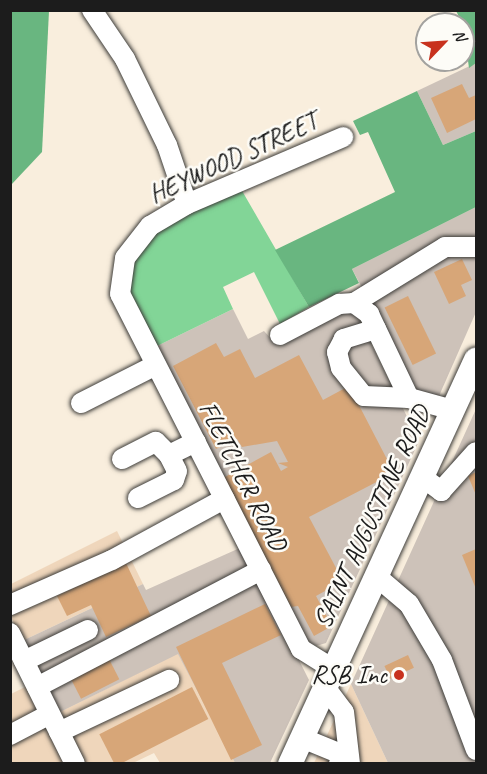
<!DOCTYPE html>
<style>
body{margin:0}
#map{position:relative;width:487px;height:774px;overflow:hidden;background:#f9eedd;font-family:Caveat,sans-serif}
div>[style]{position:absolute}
.built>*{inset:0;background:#efd6bb}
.industrial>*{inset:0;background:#cdc2b9}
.green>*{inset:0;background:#82d597}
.forest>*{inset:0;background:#69b680}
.building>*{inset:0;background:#d7a678;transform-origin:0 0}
.roads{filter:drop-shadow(0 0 2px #3d3c39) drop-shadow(0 0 2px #3d3c39)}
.minor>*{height:20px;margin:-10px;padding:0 10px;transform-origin:10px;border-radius:10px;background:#fff}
.major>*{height:24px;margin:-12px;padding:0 12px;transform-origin:12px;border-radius:12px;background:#fff}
.dots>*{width:16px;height:16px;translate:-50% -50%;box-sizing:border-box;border:3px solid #fdfcf7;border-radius:50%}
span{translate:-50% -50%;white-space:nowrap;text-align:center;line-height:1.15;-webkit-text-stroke:5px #fdfcf7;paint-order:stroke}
.street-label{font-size:26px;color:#1c1c1c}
.poi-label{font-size:26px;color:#1c1c1c}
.right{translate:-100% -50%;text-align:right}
.frame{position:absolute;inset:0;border:12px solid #1c1c1c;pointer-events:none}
.north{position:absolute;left:415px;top:12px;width:60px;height:60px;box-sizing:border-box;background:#fdfcf7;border:2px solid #a3a29f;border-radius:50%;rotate:65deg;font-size:16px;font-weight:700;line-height:24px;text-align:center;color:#1c1c1c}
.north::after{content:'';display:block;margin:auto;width:21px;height:27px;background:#c8321e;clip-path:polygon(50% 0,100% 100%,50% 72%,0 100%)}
</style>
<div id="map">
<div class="built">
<div style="clip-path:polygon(117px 531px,143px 584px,22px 641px,11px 617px,11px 584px)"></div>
<div style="clip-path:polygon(178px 653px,235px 763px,160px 763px,154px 753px,133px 763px,83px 763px,58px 713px)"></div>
<div style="clip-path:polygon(351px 684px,388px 763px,314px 763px)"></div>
<div style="clip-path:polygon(27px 686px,65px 763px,11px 764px,11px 694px)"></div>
</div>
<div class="industrial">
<div style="clip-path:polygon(476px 63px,476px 131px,443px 145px,417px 91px)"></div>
<div style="clip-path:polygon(476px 207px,476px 312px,439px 396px,428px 397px,418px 393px,352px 269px)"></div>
<div style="clip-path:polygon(233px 309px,248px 339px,264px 331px,276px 344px,337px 309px,348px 309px,358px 317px,419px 441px,326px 643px,316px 646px,304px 640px,155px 347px)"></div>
<div style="clip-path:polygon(476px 409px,476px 763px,388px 763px,351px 684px)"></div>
<div style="clip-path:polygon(242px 547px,309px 680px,270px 763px,235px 763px,178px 654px,58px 713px,22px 641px,143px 584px,146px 590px)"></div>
</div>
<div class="green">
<div style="clip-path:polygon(241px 189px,309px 307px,280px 324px,254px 272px,223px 287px,233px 309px,155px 347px,128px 291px,131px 267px,155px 233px,195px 207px)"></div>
</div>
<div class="forest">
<div style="clip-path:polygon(11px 10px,49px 11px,42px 152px,11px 185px)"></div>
<div style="clip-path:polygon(456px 11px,476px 11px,476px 63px,469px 68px,463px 24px)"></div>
<div style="clip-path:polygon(417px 91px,443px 145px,476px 131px,476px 207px,352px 269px,359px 283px,309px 307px,275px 250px,395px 192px,368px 132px,360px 135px,353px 121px)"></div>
</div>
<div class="building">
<div style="clip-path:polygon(462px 84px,469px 98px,476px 95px,476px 119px,447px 133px,431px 98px)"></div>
<div style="clip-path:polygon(462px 259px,472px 280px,461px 285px,466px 296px,449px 304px,434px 272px)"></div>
<div style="left:408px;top:296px;width:64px;height:26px;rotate:64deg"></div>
<div style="clip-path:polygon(216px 343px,224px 357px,240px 349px,255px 378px,299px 355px,323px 400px,349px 386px,390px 465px,392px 474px,309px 517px,343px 581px,316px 596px,332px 626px,314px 636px,298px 606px,291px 607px,223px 478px,271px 452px,281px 471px,288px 467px,278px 463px,288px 462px,277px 441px,242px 447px,237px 439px,216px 449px,173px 366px)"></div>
<div style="clip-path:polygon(476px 472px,476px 495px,468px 476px)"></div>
<div style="clip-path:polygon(476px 549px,476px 589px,462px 555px)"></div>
<div style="clip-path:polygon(126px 563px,151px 616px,106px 637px,91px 605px,67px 616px,57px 596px)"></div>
<div style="clip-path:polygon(265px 604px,281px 635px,222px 663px,262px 745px,231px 760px,176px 647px)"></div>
<div style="left:408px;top:655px;width:14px;height:26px;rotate:65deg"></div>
<div style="left:108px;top:657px;width:25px;height:43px;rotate:63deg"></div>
<div style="left:192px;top:687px;width:36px;height:104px;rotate:63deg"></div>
</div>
<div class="roads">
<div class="minor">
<div style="left:92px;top:10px;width:59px;rotate:56deg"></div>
<div style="left:125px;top:59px;width:96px;rotate:64deg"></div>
<div style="left:167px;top:145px;width:62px;rotate:71.3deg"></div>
<div style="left:354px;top:303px;width:107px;rotate:-31.6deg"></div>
<div style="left:445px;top:247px;width:31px"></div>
<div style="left:376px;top:329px;width:34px;rotate:163deg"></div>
<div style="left:344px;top:339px;width:15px;rotate:118deg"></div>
<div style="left:337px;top:352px;width:16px;rotate:76deg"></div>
<div style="left:341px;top:368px;width:36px;rotate:51deg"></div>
<div style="left:364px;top:396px;width:45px;rotate:2.5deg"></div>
<div style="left:280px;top:335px;width:67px;rotate:-27.7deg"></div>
<div style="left:339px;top:304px;width:15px;rotate:-4deg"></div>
<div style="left:354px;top:303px;width:19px;rotate:36deg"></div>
<div style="left:369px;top:314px;width:93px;rotate:64.5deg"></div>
<div style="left:409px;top:398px;width:46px;rotate:15.3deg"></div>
<div style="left:81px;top:403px;width:84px;rotate:-26.9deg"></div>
<div style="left:122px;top:459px;width:38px;rotate:-27deg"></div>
<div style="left:156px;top:442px;width:18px;rotate:45deg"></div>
<div style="left:422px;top:477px;width:24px;rotate:36deg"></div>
<div style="left:441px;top:491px;width:52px;rotate:-48.1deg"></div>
<div style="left:138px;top:498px;width:40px;rotate:-26.6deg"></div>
<div style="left:174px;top:480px;width:9px;rotate:-72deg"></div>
<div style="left:177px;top:471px;width:18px;rotate:-117deg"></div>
<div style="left:169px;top:455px;width:30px;rotate:-26deg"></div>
<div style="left:376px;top:576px;width:43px;rotate:40.3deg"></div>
<div style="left:409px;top:604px;width:65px;rotate:59.5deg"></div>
<div style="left:442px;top:660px;width:96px;rotate:69.3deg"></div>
<div style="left:10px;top:605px;width:111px;rotate:-23.8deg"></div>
<div style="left:112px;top:560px;width:128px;rotate:-28.6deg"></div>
<div style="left:10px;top:633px;width:146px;rotate:63.6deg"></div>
<div style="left:24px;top:661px;width:71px;rotate:-25.8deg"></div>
<div style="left:333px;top:669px;width:38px;rotate:-148deg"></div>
<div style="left:301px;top:649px;width:398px;rotate:-117deg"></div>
<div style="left:120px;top:294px;width:36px;rotate:-82deg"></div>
<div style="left:125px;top:258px;width:41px;rotate:-52deg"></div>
<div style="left:150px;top:226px;width:43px;rotate:-30.7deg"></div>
<div style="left:187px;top:204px;width:170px;rotate:-23.2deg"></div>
<div style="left:37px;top:687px;width:253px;rotate:-27.6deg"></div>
<div style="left:325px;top:687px;width:31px;rotate:53deg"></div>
<div style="left:344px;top:712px;width:52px;rotate:83.4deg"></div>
<div style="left:59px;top:732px;width:122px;rotate:-25.3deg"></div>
<div style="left:10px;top:735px;width:45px;rotate:-27.7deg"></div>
<div style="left:302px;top:738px;width:48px;rotate:22.2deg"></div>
<div style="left:346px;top:756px;width:11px;rotate:131deg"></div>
</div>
<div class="major">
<div style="left:290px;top:764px;width:445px;rotate:-65.3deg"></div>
</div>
</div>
<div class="dots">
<div style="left:399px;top:675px;background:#c8321e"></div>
</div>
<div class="street-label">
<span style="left:233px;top:158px;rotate:-25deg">HEYWOOD STREET</span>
<span style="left:243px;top:476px;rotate:63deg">FLETCHER ROAD</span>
<span style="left:372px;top:517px;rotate:-65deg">SAINT AUGUSTINE ROAD</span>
</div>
<div class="poi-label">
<span class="right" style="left:387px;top:675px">RSB Inc</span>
</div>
<div class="frame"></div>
<div class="north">N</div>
</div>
